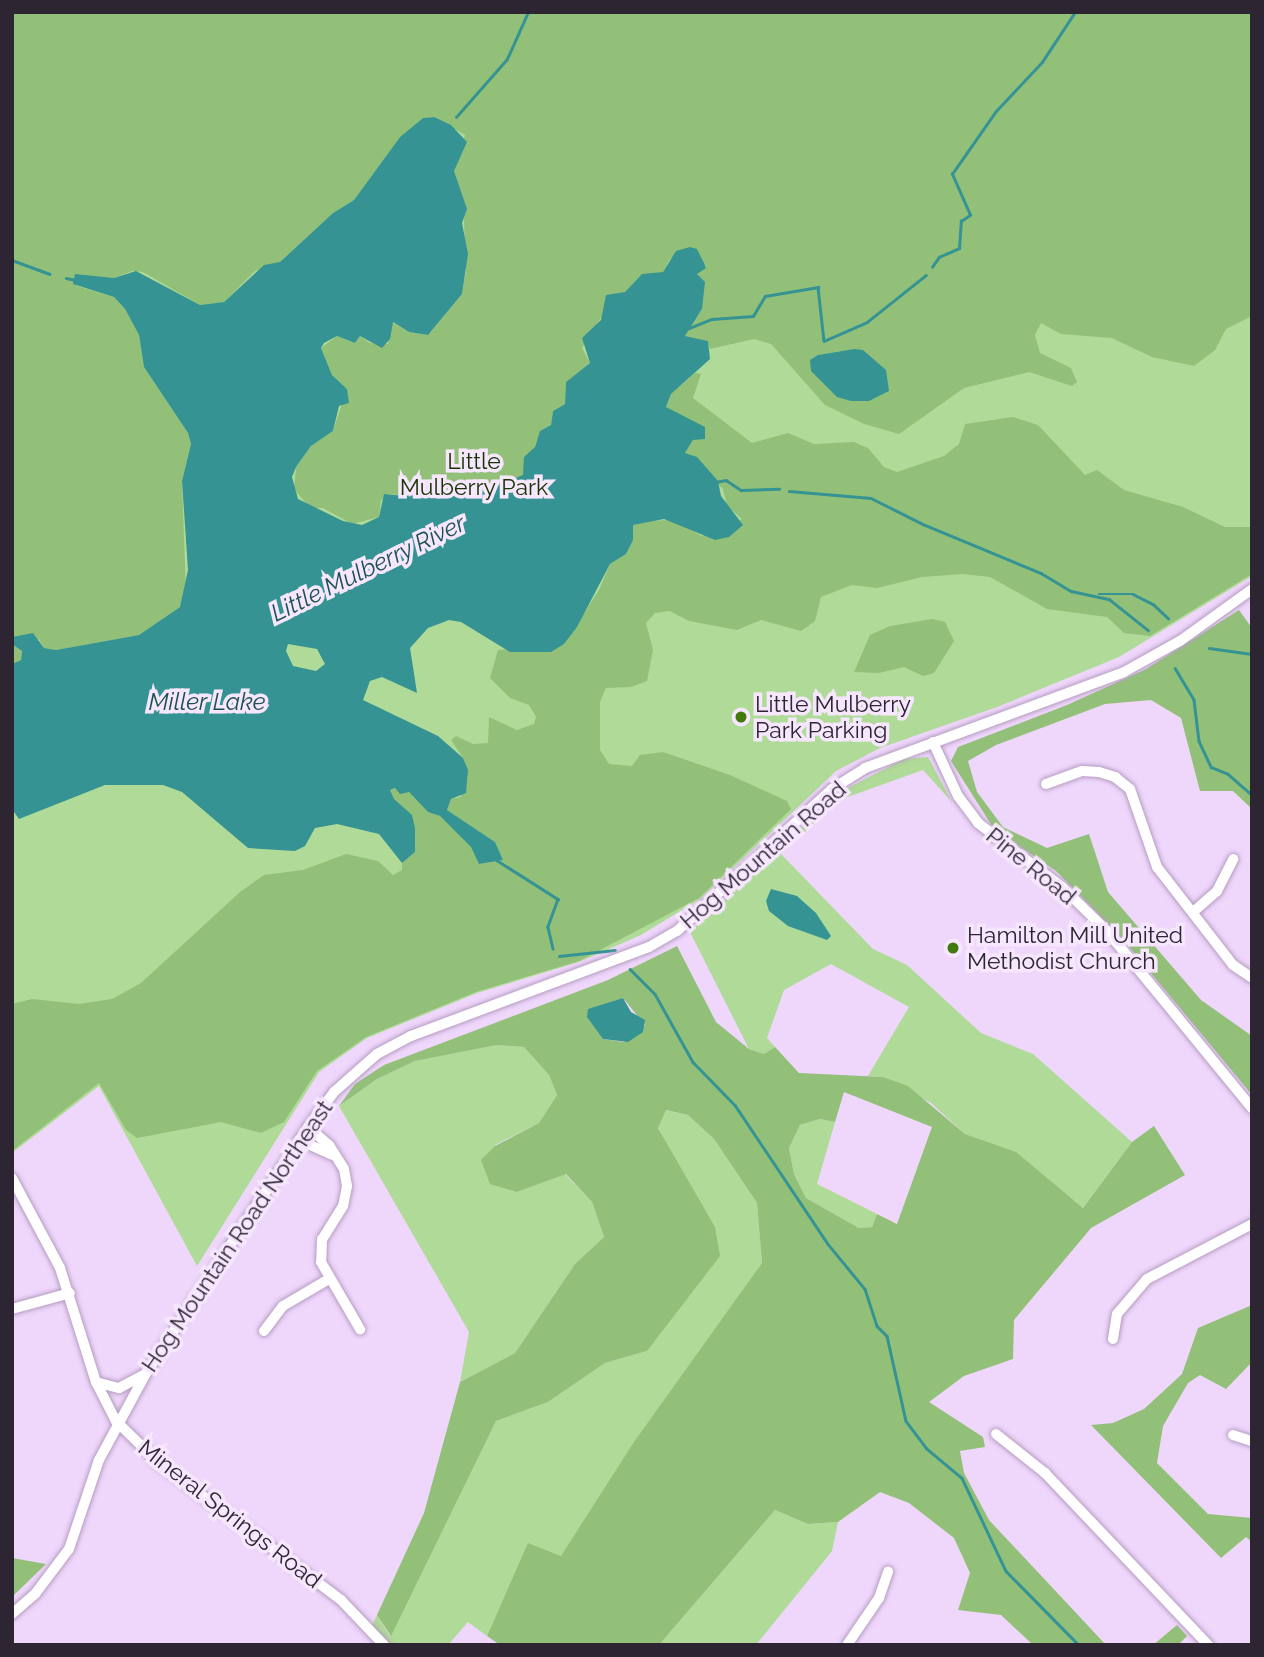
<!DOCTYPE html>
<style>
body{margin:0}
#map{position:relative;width:1264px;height:1657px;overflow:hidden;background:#efd6fb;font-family:Raleway,sans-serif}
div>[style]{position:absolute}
.green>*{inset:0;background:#afda97}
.forest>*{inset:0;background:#93c078}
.water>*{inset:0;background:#359493}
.stream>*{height:2.5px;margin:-1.25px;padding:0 1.25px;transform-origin:1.25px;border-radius:1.25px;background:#359493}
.roads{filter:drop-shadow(0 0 2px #b59dc1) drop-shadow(0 0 2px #b59dc1)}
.minor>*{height:10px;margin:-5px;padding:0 5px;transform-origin:5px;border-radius:5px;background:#fff}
.dots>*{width:19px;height:19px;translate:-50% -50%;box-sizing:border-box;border:4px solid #f6e7fe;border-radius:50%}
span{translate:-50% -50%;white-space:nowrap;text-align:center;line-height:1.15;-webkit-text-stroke:7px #f6e7fe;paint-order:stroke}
.park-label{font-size:23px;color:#183400}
.poi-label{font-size:23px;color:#2e2533}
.left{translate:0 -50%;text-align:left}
.street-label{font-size:23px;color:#2e2533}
.water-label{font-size:24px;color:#1c5151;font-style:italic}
.frame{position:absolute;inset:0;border:14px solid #2e2533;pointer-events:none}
</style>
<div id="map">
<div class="green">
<div style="clip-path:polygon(12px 12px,1252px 12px,1252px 576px,1119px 657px,997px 707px,880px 748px,836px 771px,700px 899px,641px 935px,579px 962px,477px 993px,367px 1038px,319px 1072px,197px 1266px,99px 1086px,12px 1153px)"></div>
<div style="clip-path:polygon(928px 757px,952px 802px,923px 770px,839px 800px,781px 854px,873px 949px,907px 965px,981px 1033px,1033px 1054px,1132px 1142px,1083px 1208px,1016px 1153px,965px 1134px,931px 1103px,883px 1077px,868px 1076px,909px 1007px,831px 964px,784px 990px,767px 1038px,775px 1047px,764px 1054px,749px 1049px,690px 932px,838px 793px,904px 759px)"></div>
<div style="clip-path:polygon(497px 1045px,524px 1047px,549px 1075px,557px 1095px,539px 1123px,495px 1145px,517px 1192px,565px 1174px,592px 1202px,604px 1237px,575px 1264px,515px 1353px,460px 1382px,469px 1332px,339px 1106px,377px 1079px,415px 1061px)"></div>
<div style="clip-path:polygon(665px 1110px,688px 1115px,714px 1139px,757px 1203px,762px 1263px,561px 1556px,528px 1544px,487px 1636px,468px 1622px,448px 1645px,387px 1645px,372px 1625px,377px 1615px,390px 1636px,496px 1421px,548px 1402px,605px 1363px,647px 1351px,681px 1174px,658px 1127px)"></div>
<div style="clip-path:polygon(820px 1119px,835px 1122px,817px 1184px,877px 1214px,872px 1227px,859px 1228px,806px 1198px,794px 1174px,789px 1148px,800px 1125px)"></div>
<div style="clip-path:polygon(775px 1510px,808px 1524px,838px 1522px,832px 1551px,756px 1645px,659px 1645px)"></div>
</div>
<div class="forest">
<div style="clip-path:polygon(evenodd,12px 12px,1252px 12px,1252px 316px,1226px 329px,1215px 350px,1194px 366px,1152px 357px,1112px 338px,1061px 334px,1041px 323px,1035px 335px,1040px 353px,1071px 368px,1077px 382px,1072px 386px,1029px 372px,964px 388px,899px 434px,864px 424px,825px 405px,771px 344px,754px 339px,710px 349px,707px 341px,685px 336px,702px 309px,701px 280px,697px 274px,706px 267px,697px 249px,670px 259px,663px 272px,638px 278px,625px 292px,606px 296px,606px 310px,582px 348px,590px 363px,566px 382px,565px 404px,553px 411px,551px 425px,537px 441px,523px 476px,475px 495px,451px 496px,436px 488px,405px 496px,389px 494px,381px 500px,379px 517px,352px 524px,323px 508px,310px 508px,294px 489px,296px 467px,311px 446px,333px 431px,347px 389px,332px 375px,321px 348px,337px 336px,355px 343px,360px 336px,370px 343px,388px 344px,392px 322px,409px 332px,428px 335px,462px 294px,466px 271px,463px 199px,454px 171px,465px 135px,434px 117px,423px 118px,400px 137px,354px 200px,333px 213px,280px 262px,255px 271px,224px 302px,200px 305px,143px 272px,132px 271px,114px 278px,75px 275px,77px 286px,114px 297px,125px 309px,139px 335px,144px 367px,188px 433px,191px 444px,182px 481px,186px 593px,180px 607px,139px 635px,56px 650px,44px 648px,39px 639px,22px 650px,21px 660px,12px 664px,12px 12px,854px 349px,878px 364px,886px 371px,818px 355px,854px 349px)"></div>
<div style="clip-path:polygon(695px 373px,701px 374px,693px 398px,752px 443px,788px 433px,814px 444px,854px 442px,868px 448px,884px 467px,897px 472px,944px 456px,959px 444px,965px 424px,1013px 417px,1038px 425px,1085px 475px,1097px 470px,1124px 490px,1183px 507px,1225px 527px,1252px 527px,1252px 574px,1150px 636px,1124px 633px,1107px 617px,1047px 609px,990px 577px,963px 574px,922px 577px,877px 588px,852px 585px,821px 597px,815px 621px,801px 631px,761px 620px,737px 630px,689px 621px,670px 611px,655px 613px,646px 623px,653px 650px,647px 681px,631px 687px,606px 688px,600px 702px,600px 750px,609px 764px,632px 766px,640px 755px,663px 752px,730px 775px,787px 801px,791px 809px,699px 898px,579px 961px,476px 992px,366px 1037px,317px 1071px,284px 1122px,261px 1133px,221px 1122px,137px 1138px,126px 1130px,99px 1083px,12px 1151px,12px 1004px,32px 999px,79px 1004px,112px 999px,141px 983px,240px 892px,264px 875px,303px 870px,346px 854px,378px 861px,393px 875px,402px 870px,402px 863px,415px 852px,390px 790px,395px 788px,409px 792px,428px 812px,440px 816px,472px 847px,479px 864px,503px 860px,495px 842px,447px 810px,451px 799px,461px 797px,463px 758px,451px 740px,456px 736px,473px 744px,488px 743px,489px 717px,517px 730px,534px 724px,536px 717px,529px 705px,510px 698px,490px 678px,498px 650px,564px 644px,599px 590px,610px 564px,626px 554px,633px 539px,633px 525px,639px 521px,672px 520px,702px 536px,742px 519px,727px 506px,723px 489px,685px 453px,693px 440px,690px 422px,666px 407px,671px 394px)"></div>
<div style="clip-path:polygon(1239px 610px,1252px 628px,1252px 809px,1233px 791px,1200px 791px,1181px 718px,1151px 700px,1105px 704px,996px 745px,968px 761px,977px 792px,1003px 827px,1047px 848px,1089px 834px,1108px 892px,1201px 1000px,1252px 1036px,1252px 1095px,1121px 937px,1056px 871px,994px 829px,951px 761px,958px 747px,1067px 705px,1146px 669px)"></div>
<div style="clip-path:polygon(932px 619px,945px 622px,954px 641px,934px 673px,923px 676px,904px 667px,879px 673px,854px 672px,870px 635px,890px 626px)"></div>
<div style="clip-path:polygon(evenodd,677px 946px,716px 1022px,749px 1049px,764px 1054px,775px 1047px,799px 1073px,883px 1077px,908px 1086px,965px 1134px,1016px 1152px,1083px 1208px,1132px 1142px,1154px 1126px,1185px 1175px,1091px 1228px,1014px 1320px,1013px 1359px,964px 1376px,929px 1402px,983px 1437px,985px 1447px,960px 1451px,964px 1473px,989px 1520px,1106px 1645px,1033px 1645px,1001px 1615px,958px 1610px,970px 1573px,954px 1538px,909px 1503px,880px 1492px,838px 1522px,808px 1524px,775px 1510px,659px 1645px,500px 1645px,487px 1636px,528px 1543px,561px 1556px,634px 1442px,762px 1263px,757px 1203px,714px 1139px,688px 1115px,666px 1110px,658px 1128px,715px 1227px,720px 1256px,647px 1351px,605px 1363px,548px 1402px,496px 1421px,391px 1636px,377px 1615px,424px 1513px,460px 1382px,515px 1353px,575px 1264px,604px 1237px,592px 1202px,566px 1174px,517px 1192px,490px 1184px,481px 1160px,495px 1146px,539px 1123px,557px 1095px,549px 1075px,524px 1047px,497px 1045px,415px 1061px,377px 1079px,339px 1106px,355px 1084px,384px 1065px,608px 980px,677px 946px,623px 998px,645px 1025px,624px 1042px,603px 1039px,588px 1010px,623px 998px,677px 946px,844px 1092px,932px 1127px,897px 1224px,877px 1214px,872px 1227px,859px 1228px,806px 1198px,794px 1174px,789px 1148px,800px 1125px,820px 1119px,835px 1122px,844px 1092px)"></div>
<div style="clip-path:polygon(1252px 1305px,1252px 1362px,1226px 1389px,1200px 1375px,1188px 1383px,1163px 1426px,1157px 1463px,1208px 1514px,1252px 1518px,1252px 1542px,1246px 1537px,1221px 1558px,1091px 1425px,1113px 1423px,1144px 1409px,1182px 1374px,1198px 1328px)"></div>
<div style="clip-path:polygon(12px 1558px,46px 1564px,12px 1597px)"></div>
<div style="clip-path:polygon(1177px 1625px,1187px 1636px,1178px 1645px,1153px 1645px)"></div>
</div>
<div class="water">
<div style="clip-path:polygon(evenodd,434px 117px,451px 125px,467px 142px,454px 171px,467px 209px,462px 223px,468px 254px,462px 294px,428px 335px,409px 332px,393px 322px,390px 339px,382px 348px,360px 336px,355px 343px,337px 336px,324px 343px,321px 348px,332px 375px,347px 389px,349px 403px,339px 406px,333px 431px,311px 446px,296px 467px,292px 477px,298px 499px,343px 521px,362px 525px,379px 517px,384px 494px,405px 496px,437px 488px,451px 496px,475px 495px,523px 475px,524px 457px,535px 447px,540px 431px,551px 425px,553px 411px,565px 404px,566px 382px,590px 363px,582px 338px,601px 320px,606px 295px,625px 292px,642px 274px,663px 272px,676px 251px,690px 247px,697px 249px,704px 263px,706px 268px,697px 274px,705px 282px,702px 309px,685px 336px,708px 341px,710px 359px,671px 394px,666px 407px,705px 427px,705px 439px,693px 440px,685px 453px,697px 457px,718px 481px,721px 496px,743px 525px,729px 537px,715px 540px,664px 519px,633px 525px,633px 540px,626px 554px,610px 564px,577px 627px,564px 644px,551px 652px,510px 652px,461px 622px,449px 620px,428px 628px,410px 648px,417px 693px,382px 677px,370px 681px,363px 700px,438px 736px,463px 758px,468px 770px,466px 793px,451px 799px,447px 810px,495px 842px,503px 860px,479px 864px,471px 847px,440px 816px,428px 812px,409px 792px,400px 794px,395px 788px,390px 790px,394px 799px,412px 815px,415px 828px,415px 852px,402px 863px,379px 834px,337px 824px,315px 828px,305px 846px,295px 851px,248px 848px,182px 792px,163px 785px,105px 785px,19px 819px,12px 809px,12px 664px,21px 660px,22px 651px,12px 644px,12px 637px,33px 633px,44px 648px,56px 650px,139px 635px,180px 607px,188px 570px,182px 481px,191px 444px,188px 433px,144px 367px,139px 335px,125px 309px,114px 297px,73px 284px,75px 274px,114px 278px,136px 271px,200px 305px,224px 302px,264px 265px,280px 262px,333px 213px,354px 200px,400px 137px,423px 118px,434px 117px,288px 644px,317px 649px,325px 664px,316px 671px,293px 666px,286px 651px,288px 644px)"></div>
<div style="clip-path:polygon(854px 349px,863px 350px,886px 370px,889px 391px,869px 401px,851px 401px,837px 397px,811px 371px,810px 360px,818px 355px)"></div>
<div style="clip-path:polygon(771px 889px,797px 896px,816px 913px,831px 936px,827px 940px,788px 926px,769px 911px,766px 901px)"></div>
<div style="clip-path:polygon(623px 998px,631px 1012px,645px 1020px,643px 1032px,628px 1042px,603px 1039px,587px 1017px,588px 1009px)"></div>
</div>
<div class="stream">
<div style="left:456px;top:117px;width:77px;rotate:-48.7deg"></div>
<div style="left:507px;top:59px;width:51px;rotate:-65.9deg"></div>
<div style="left:12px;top:260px;width:40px;rotate:20.2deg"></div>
<div style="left:932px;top:267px;width:12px;rotate:-55deg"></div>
<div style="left:939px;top:257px;width:22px;rotate:-24deg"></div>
<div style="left:959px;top:248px;width:27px;rotate:-86deg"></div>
<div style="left:961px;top:221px;width:11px;rotate:-34deg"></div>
<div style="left:970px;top:215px;width:45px;rotate:-113.7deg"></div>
<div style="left:952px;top:174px;width:77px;rotate:-55.1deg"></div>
<div style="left:996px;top:111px;width:67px;rotate:-46.8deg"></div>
<div style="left:1042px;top:62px;width:60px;rotate:-56.6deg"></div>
<div style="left:66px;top:278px;width:10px;rotate:11deg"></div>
<div style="left:687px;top:329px;width:27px;rotate:-22deg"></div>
<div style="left:712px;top:319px;width:41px;rotate:-4.2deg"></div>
<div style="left:753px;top:316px;width:23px;rotate:-59deg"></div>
<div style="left:765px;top:296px;width:54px;rotate:-9.6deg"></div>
<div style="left:818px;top:287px;width:54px;rotate:83.7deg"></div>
<div style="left:824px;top:341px;width:47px;rotate:-23.8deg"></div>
<div style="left:867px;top:322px;width:75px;rotate:-38.5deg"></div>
<div style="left:715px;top:482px;width:11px;rotate:-10deg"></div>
<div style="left:726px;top:480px;width:18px;rotate:34deg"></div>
<div style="left:741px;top:490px;width:38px;rotate:-2deg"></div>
<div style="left:789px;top:491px;width:82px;rotate:4.9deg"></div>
<div style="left:871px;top:498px;width:60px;rotate:26.6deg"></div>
<div style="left:925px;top:525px;width:126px;rotate:22.5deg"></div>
<div style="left:1041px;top:573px;width:35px;rotate:31deg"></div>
<div style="left:1071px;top:591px;width:39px;rotate:12deg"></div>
<div style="left:1109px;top:599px;width:50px;rotate:38.5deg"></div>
<div style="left:1099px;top:594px;width:34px"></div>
<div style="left:1133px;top:594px;width:22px;rotate:27deg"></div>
<div style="left:1153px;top:604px;width:21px;rotate:43deg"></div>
<div style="left:1209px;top:648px;width:43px;rotate:7.9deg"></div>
<div style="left:1175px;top:668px;width:37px;rotate:59deg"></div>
<div style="left:1194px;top:700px;width:41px;rotate:83deg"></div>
<div style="left:1199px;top:741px;width:29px;rotate:65deg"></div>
<div style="left:1211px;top:767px;width:18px;rotate:22deg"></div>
<div style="left:1228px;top:774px;width:32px;rotate:41deg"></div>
<div style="left:495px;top:859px;width:75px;rotate:32.4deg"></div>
<div style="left:558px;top:899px;width:30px;rotate:110deg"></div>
<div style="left:548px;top:927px;width:22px;rotate:77deg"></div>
<div style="left:559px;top:956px;width:56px;rotate:-6.1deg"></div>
<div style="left:630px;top:969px;width:35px;rotate:45deg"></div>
<div style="left:655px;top:994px;width:78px;rotate:60.8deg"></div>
<div style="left:693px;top:1062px;width:60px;rotate:45.7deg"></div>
<div style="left:735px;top:1105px;width:167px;rotate:56.2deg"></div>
<div style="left:828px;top:1244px;width:58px;rotate:50.6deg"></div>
<div style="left:865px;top:1289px;width:39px;rotate:72deg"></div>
<div style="left:877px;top:1326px;width:14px;rotate:45deg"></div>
<div style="left:887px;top:1336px;width:87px;rotate:77.4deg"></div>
<div style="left:906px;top:1421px;width:34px;rotate:53deg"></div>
<div style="left:926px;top:1448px;width:47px;rotate:39.8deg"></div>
<div style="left:962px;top:1478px;width:103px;rotate:64.7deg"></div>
<div style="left:1006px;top:1571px;width:104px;rotate:45.4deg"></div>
</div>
<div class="roads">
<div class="minor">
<div style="left:933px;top:742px;width:60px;rotate:65.2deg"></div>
<div style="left:958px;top:796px;width:34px;rotate:53deg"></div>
<div style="left:978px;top:823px;width:106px;rotate:37.3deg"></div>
<div style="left:1062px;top:887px;width:63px;rotate:44.4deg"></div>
<div style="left:1107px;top:931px;width:229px;rotate:50.7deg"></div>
<div style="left:1046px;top:784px;width:38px;rotate:-20deg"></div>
<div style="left:1082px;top:771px;width:17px;rotate:3deg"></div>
<div style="left:1099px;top:772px;width:17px;rotate:17deg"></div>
<div style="left:1115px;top:777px;width:19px;rotate:39deg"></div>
<div style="left:1130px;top:789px;width:83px;rotate:70.9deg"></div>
<div style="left:1157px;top:867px;width:124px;rotate:52.2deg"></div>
<div style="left:1233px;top:965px;width:23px;rotate:34deg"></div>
<div style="left:1193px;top:912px;width:32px;rotate:-41deg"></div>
<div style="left:1217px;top:891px;width:36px;rotate:-63deg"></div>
<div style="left:308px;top:1127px;width:28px;rotate:41deg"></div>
<div style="left:329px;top:1145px;width:28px;rotate:58deg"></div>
<div style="left:344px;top:1169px;width:17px;rotate:80deg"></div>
<div style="left:347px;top:1186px;width:20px;rotate:101deg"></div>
<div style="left:343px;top:1206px;width:39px;rotate:122deg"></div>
<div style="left:322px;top:1239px;width:23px;rotate:92deg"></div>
<div style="left:321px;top:1262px;width:78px;rotate:59.8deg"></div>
<div style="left:299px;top:1140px;width:36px;rotate:24deg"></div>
<div style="left:12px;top:1178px;width:102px;rotate:61.9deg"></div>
<div style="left:60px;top:1268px;width:120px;rotate:72.5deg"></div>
<div style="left:96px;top:1382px;width:44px;rotate:62.9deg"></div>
<div style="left:116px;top:1421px;width:62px;rotate:44.3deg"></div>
<div style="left:160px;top:1464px;width:226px;rotate:36.9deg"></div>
<div style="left:341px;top:1600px;width:62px;rotate:46.3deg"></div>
<div style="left:12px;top:1309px;width:60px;rotate:-15.4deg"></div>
<div style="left:264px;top:1331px;width:31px;rotate:-53deg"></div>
<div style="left:283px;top:1306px;width:53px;rotate:-30.4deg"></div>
<div style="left:1113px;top:1339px;width:25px;rotate:-81deg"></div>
<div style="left:1117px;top:1314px;width:46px;rotate:-49.4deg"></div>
<div style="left:1147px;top:1279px;width:119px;rotate:-27.6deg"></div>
<div style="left:96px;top:1382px;width:24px;rotate:15deg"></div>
<div style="left:119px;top:1388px;width:27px;rotate:-28deg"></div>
<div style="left:996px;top:1434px;width:63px;rotate:38.5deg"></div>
<div style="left:1045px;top:1473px;width:237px;rotate:46.5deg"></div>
<div style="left:1233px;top:1435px;width:20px;rotate:18deg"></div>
<div style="left:12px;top:1614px;width:30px;rotate:-41deg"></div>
<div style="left:35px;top:1594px;width:56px;rotate:-52.9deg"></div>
<div style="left:69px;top:1549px;width:94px;rotate:-71.4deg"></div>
<div style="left:99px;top:1460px;width:99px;rotate:-61.6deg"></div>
<div style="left:146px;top:1373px;width:295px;rotate:-56.6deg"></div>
<div style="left:308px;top:1127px;width:44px;rotate:-53.4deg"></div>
<div style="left:334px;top:1092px;width:57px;rotate:-41.5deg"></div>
<div style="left:377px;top:1054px;width:38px;rotate:-28deg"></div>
<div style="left:411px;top:1036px;width:254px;rotate:-20.5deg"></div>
<div style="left:649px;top:947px;width:32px;rotate:-30deg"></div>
<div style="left:677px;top:931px;width:210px;rotate:-42.5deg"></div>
<div style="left:832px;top:789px;width:39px;rotate:-32deg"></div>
<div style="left:865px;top:768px;width:276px;rotate:-20.3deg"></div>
<div style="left:1124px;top:672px;width:64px;rotate:-29deg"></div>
<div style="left:1180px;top:641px;width:89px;rotate:-35.8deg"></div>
<div style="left:847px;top:1645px;width:57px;rotate:-55.8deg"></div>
<div style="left:879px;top:1598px;width:28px;rotate:-71deg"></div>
</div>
</div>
<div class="dots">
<div style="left:741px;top:717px;background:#41790d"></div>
<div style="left:953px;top:948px;background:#41790d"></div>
</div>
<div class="park-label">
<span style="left:474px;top:474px">Little<br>Mulberry Park</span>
</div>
<div class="poi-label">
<span class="left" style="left:755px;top:717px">Little Mulberry<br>Park Parking</span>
<span class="left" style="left:967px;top:948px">Hamilton Mill United<br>Methodist Church</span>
</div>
<div class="street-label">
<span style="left:763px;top:855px;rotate:-41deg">Hog Mountain Road</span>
<span style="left:1031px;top:866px;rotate:39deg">Pine Road</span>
<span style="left:237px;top:1236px;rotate:-56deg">Hog Mountain Road Northeast</span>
<span style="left:230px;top:1514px;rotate:38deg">Mineral Springs Road</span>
</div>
<div class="water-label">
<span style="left:368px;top:568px;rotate:-26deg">Little Mulberry River</span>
<span style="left:207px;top:702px">Miller Lake</span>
</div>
<div class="frame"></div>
</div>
